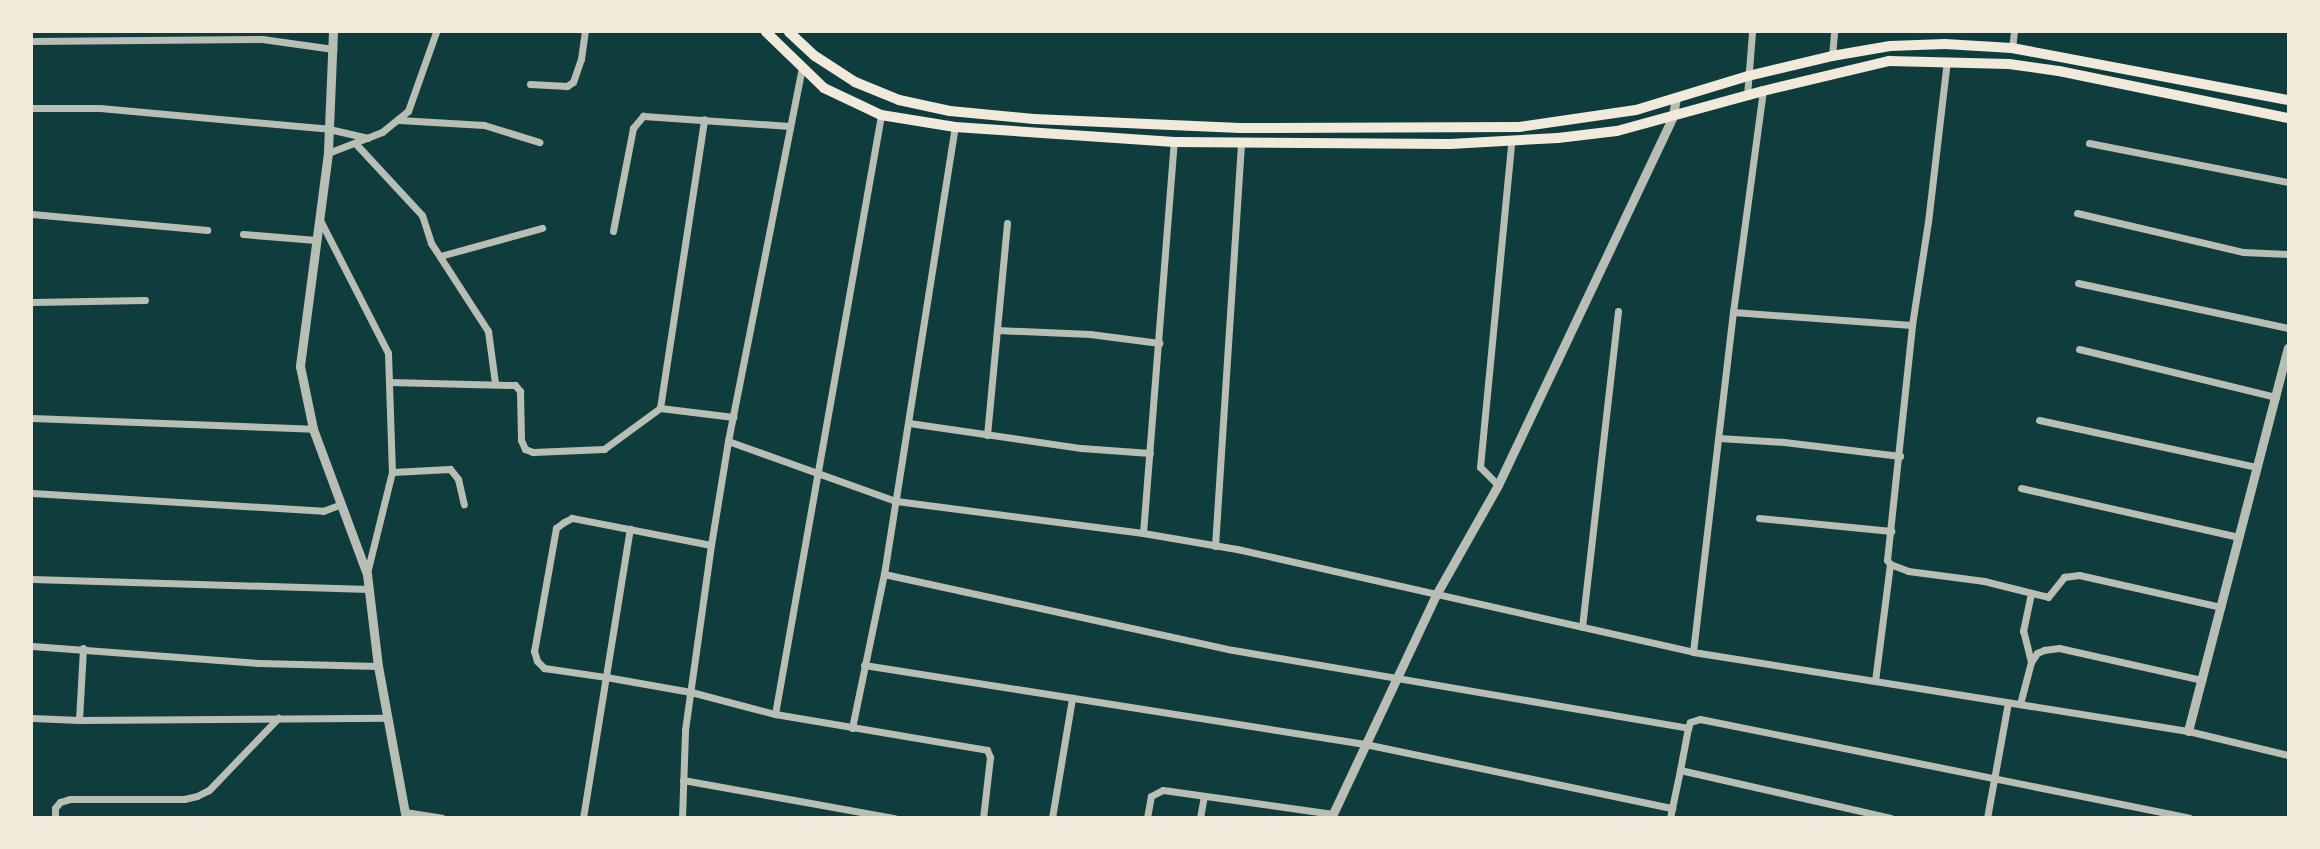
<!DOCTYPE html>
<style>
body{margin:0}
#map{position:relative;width:2320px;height:849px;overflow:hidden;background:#0f3d3e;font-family:Jost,sans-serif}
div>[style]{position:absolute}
.minor>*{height:7px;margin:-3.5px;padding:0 3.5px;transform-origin:3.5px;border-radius:3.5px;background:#b8beb3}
.tertiary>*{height:9px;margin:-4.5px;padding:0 4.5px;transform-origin:4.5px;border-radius:4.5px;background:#b8beb3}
.primary>*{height:10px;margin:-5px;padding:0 5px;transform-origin:5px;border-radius:5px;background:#f1e9da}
span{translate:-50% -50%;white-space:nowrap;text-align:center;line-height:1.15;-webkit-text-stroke:7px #f1e9da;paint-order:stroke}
.frame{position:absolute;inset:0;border:33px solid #f1e9da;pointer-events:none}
</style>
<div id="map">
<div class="minor">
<div style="left:32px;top:41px;width:230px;rotate:-0.5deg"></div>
<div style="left:262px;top:39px;width:72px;rotate:8deg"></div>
<div style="left:2012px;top:48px;width:16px;rotate:-83deg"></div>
<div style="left:1832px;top:56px;width:24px;rotate:-85deg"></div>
<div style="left:530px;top:84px;width:37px;rotate:3deg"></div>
<div style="left:567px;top:86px;width:7px;rotate:-34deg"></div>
<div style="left:573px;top:82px;width:24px;rotate:-71deg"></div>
<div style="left:581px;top:59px;width:27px;rotate:-82deg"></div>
<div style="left:1747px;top:96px;width:64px;rotate:-85.5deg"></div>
<div style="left:32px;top:108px;width:68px"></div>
<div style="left:100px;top:108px;width:230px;rotate:5.2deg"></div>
<div style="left:329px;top:129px;width:40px;rotate:13deg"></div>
<div style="left:399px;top:120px;width:85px;rotate:3.4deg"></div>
<div style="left:484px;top:125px;width:58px;rotate:17.2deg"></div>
<div style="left:355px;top:143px;width:98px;rotate:47.1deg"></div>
<div style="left:422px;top:215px;width:29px;rotate:72deg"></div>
<div style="left:431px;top:243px;width:105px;rotate:57.1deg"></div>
<div style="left:488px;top:331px;width:52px;rotate:82.3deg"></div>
<div style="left:2089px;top:143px;width:203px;rotate:11.1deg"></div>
<div style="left:328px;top:153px;width:58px;rotate:-21.3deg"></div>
<div style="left:382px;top:132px;width:33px;rotate:-39deg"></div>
<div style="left:408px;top:111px;width:84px;rotate:-70.5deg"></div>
<div style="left:2077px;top:213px;width:171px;rotate:13.2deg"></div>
<div style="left:2243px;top:252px;width:45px;rotate:2.5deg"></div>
<div style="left:32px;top:214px;width:176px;rotate:5.2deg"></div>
<div style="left:320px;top:220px;width:149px;rotate:62.9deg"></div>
<div style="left:388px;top:353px;width:119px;rotate:88.1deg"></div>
<div style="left:392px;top:472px;width:104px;rotate:103.9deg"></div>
<div style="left:613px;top:231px;width:105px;rotate:-79deg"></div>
<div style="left:633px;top:128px;width:16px;rotate:-50deg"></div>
<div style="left:643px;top:116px;width:147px;rotate:3.9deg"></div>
<div style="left:243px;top:234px;width:73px;rotate:4.7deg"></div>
<div style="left:440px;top:256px;width:106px;rotate:-15.4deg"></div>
<div style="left:2078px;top:283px;width:215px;rotate:12.1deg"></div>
<div style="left:32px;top:302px;width:113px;rotate:-1deg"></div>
<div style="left:1733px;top:312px;width:179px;rotate:4.2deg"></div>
<div style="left:997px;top:330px;width:93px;rotate:2.5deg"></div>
<div style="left:1090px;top:334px;width:70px;rotate:7.4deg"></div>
<div style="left:2079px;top:349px;width:203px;rotate:13.7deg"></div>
<div style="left:389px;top:382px;width:126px;rotate:1.4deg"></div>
<div style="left:515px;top:385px;width:8px;rotate:50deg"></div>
<div style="left:520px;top:391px;width:49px;rotate:88.8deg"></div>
<div style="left:521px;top:440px;width:10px;rotate:66deg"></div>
<div style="left:525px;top:449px;width:9px;rotate:21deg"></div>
<div style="left:533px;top:452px;width:71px;rotate:-2.4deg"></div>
<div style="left:604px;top:449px;width:69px;rotate:-36.2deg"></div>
<div style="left:660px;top:408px;width:74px;rotate:7deg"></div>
<div style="left:660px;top:408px;width:292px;rotate:-81.3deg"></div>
<div style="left:32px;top:418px;width:281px;rotate:2.2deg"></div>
<div style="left:2039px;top:420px;width:223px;rotate:12.2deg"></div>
<div style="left:909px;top:423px;width:174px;rotate:8.3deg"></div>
<div style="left:1081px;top:448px;width:69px;rotate:4.1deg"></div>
<div style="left:987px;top:435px;width:213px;rotate:-84.6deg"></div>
<div style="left:1719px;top:438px;width:65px;rotate:3.5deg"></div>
<div style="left:1784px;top:442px;width:117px;rotate:6.9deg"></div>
<div style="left:728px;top:441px;width:178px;rotate:19.7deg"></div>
<div style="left:896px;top:501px;width:249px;rotate:7.4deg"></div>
<div style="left:1143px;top:533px;width:95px;rotate:9.7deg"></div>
<div style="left:1237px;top:549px;width:467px;rotate:12.7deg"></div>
<div style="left:1693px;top:652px;width:501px;rotate:9.07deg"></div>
<div style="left:2188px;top:731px;width:103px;rotate:13.5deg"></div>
<div style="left:392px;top:472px;width:58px;rotate:-3deg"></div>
<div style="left:450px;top:469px;width:13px;rotate:51deg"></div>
<div style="left:458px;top:479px;width:26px;rotate:77deg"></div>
<div style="left:1498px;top:485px;width:25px;rotate:-135deg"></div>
<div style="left:1480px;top:467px;width:325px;rotate:-84.5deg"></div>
<div style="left:2021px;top:488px;width:223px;rotate:12.7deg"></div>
<div style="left:32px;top:493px;width:292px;rotate:3.5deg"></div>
<div style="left:323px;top:511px;width:17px;rotate:-21deg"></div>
<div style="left:1759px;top:518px;width:133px;rotate:5.6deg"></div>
<div style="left:1143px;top:533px;width:392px;rotate:-85.5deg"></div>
<div style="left:711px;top:545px;width:142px;rotate:-169deg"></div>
<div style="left:572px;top:518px;width:9px;rotate:153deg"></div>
<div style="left:564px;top:522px;width:10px;rotate:143deg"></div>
<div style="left:556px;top:528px;width:125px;rotate:100.1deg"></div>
<div style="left:534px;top:651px;width:10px;rotate:73deg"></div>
<div style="left:537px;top:661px;width:10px;rotate:45deg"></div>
<div style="left:544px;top:668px;width:63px;rotate:8.3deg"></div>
<div style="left:606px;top:677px;width:86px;rotate:10deg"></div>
<div style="left:691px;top:692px;width:87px;rotate:14.7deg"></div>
<div style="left:775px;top:714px;width:215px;rotate:9.6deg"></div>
<div style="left:987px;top:750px;width:8px;rotate:67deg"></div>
<div style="left:990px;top:757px;width:61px;rotate:96.5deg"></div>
<div style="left:1215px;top:546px;width:405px;rotate:-86.3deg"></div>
<div style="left:1890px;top:564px;width:19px;rotate:21deg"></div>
<div style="left:1908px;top:571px;width:77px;rotate:7.5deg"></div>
<div style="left:1984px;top:581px;width:66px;rotate:14deg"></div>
<div style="left:2048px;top:597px;width:26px;rotate:-51deg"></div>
<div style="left:2064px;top:577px;width:15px;rotate:-8deg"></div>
<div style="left:2079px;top:575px;width:146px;rotate:12.7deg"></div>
<div style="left:884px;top:574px;width:357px;rotate:12.3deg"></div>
<div style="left:1233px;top:650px;width:462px;rotate:9.7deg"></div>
<div style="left:1688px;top:728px;width:43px;rotate:100.8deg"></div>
<div style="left:1680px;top:770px;width:216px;rotate:12.8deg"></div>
<div style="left:32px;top:579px;width:337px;rotate:1.7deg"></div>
<div style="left:1582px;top:627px;width:318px;rotate:-83.5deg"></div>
<div style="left:32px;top:646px;width:228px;rotate:4.3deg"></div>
<div style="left:259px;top:663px;width:119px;rotate:1.4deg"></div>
<div style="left:1693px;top:652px;width:342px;rotate:-83.3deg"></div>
<div style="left:1733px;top:312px;width:223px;rotate:-82.3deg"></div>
<div style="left:2031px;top:662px;width:32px;rotate:-104deg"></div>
<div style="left:2023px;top:631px;width:39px;rotate:-78deg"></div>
<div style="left:864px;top:665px;width:507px;rotate:8.96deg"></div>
<div style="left:1365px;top:744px;width:314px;rotate:11.8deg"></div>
<div style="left:1672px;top:808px;width:10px;rotate:101deg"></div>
<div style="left:1875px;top:681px;width:118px;rotate:-82.7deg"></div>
<div style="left:1890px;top:564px;width:5px;rotate:-127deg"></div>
<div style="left:1887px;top:560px;width:236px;rotate:-83.9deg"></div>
<div style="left:1912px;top:325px;width:104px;rotate:-81.2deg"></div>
<div style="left:1928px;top:222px;width:162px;rotate:-83.3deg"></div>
<div style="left:2020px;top:704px;width:43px;rotate:-75.3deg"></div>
<div style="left:2031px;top:662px;width:11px;rotate:-56deg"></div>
<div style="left:2037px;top:653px;width:8px;rotate:-23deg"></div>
<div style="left:2044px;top:650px;width:15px;rotate:-8deg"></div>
<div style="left:2059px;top:648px;width:147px;rotate:12.6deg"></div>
<div style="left:775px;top:714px;width:608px;rotate:-79.96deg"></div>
<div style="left:32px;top:718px;width:47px;rotate:2.4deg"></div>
<div style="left:79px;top:720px;width:72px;rotate:-86.8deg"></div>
<div style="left:79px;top:720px;width:309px;rotate:-0.4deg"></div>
<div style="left:852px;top:728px;width:157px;rotate:-78.3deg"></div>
<div style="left:884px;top:574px;width:453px;rotate:-81deg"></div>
<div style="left:1688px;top:728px;width:6px;rotate:-72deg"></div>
<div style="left:1690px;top:722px;width:10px;rotate:-17deg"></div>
<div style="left:1700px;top:719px;width:499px;rotate:11.4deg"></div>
<div style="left:683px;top:780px;width:215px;rotate:10.2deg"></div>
<div style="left:1672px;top:808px;width:39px;rotate:-78deg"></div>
<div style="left:405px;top:812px;width:37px;rotate:9deg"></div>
<div style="left:55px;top:818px;width:10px;rotate:-90deg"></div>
<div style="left:55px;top:808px;width:8px;rotate:-50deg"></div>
<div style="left:60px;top:802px;width:10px;rotate:-17deg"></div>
<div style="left:70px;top:799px;width:114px"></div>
<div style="left:184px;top:799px;width:13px;rotate:-13deg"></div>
<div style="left:197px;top:796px;width:13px;rotate:-27deg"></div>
<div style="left:209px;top:790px;width:100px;rotate:-46.2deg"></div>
<div style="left:583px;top:818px;width:293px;rotate:-80.8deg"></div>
<div style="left:682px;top:818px;width:88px;rotate:-88deg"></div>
<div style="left:685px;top:730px;width:187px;rotate:-82deg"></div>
<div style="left:711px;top:545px;width:105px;rotate:-80.7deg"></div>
<div style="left:728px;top:441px;width:382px;rotate:-78.8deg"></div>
<div style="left:1052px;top:818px;width:122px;rotate:-80.5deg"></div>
<div style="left:1147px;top:818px;width:22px;rotate:-80deg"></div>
<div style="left:1151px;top:796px;width:13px;rotate:-27deg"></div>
<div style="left:1163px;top:790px;width:172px;rotate:8deg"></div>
<div style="left:1200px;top:818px;width:22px;rotate:-80deg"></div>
<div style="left:1987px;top:818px;width:117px;rotate:-79.7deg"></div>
</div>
<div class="tertiary">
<div style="left:333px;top:32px;width:121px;rotate:92.4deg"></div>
<div style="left:328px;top:153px;width:215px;rotate:97.5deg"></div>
<div style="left:300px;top:366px;width:64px;rotate:78.3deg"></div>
<div style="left:313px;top:429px;width:155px;rotate:69.6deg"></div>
<div style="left:367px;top:574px;width:93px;rotate:83.2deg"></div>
<div style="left:378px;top:666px;width:155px;rotate:79.6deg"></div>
<div style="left:2188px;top:731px;width:396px;rotate:-75.4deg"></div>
<div style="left:1331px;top:818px;width:249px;rotate:-64.8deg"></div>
<div style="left:1437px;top:593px;width:124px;rotate:-60.5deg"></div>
<div style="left:1498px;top:485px;width:408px;rotate:-64.6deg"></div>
<div style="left:1673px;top:116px;width:18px;rotate:-81deg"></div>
</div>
<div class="primary">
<div style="left:766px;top:32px;width:81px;rotate:44deg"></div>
<div style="left:824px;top:88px;width:63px;rotate:25.3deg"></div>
<div style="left:881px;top:115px;width:75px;rotate:9.2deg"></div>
<div style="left:955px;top:127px;width:220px;rotate:3.9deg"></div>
<div style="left:1174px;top:142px;width:276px;rotate:0.4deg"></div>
<div style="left:1450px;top:144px;width:108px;rotate:-3.2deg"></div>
<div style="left:1558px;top:138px;width:59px;rotate:-6.8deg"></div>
<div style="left:1617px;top:131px;width:151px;rotate:-15.3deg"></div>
<div style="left:1763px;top:91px;width:130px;rotate:-13.4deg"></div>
<div style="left:1889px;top:61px;width:120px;rotate:1.4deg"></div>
<div style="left:2009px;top:64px;width:50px;rotate:8deg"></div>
<div style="left:2059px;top:71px;width:234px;rotate:11.6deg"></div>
<div style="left:789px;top:32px;width:35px;rotate:43deg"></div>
<div style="left:815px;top:56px;width:48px;rotate:33deg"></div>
<div style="left:855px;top:82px;width:48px;rotate:22.2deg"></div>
<div style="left:899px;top:100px;width:52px;rotate:12.2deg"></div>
<div style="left:950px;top:111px;width:84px;rotate:5.4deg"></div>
<div style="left:1034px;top:119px;width:206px;rotate:2.5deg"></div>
<div style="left:1240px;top:128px;width:279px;rotate:-0.2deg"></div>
<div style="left:1519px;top:127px;width:118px;rotate:-8.3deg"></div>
<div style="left:1636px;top:110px;width:117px;rotate:-16.9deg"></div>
<div style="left:1748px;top:76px;width:86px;rotate:-13.4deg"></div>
<div style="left:1832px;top:56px;width:59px;rotate:-9.8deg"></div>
<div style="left:1890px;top:46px;width:55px;rotate:-2.1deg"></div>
<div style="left:1945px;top:44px;width:67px;rotate:3.4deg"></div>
<div style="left:2012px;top:48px;width:281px;rotate:10.7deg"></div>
</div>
<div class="frame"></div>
</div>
